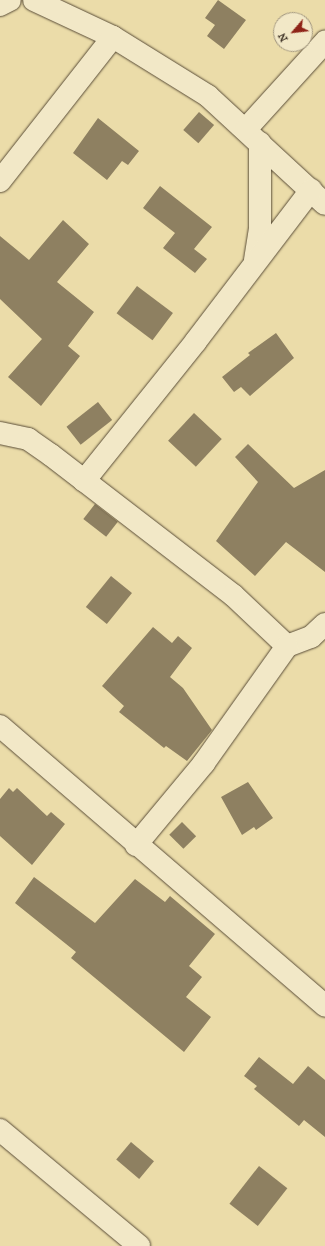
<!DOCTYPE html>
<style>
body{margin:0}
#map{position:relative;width:325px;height:1246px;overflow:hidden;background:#ebdca9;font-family:"IM FELL French Canon",serif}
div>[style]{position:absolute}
.building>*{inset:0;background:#8e8061;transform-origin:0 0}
.roads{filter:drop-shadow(0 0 1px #5a4d38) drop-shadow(0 0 1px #5a4d38)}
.street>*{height:22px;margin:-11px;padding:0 11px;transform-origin:11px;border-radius:11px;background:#f2e8c7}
span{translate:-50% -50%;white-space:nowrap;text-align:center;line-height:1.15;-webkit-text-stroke:4px #f2e8c7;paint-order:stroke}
.north{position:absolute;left:273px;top:12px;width:40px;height:40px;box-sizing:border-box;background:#f2e8c7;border:1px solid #a2977f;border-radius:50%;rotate:242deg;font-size:11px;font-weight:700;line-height:16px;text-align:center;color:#291d13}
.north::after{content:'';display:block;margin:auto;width:14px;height:18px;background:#8f2418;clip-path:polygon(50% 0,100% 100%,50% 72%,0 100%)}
</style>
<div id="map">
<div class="building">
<div style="clip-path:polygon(218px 0,246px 20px,224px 49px,207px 36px,215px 25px,205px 18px)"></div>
<div style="left:199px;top:112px;width:20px;height:24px;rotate:41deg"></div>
<div style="clip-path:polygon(98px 118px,139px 151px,128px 165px,122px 161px,107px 180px,73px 153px)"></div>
<div style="clip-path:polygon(160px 186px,212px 227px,194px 249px,207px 259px,195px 273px,163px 248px,175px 233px,143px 208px)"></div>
<div style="clip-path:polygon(63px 220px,89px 244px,57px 282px,94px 312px,68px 346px,80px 356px,41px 406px,8px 377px,42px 339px,0 299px,0 236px,29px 260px)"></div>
<div style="left:137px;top:286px;width:45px;height:34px;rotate:37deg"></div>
<div style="clip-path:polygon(276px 333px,294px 358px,250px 396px,241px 387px,234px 392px,222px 377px,250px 355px,248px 353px)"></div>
<div style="left:98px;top:402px;width:23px;height:40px;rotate:52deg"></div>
<div style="left:194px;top:413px;width:38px;height:38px;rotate:43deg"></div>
<div style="clip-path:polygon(248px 444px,294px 488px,325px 470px,325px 572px,286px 542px,255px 576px,216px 541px,258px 482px,235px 457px)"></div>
<div style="left:95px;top:504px;width:29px;height:19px;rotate:38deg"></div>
<div style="left:111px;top:576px;width:27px;height:40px;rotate:39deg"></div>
<div style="clip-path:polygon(153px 627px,172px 643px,178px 636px,192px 648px,170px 677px,183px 688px,212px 730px,187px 761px,166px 746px,164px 748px,119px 712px,124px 706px,102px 686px)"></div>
<div style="clip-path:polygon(248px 782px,273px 818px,256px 830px,254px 827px,242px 835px,221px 797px)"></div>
<div style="clip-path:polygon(9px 788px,13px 792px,17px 788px,47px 816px,51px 812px,65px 824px,32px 865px,0 836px,0 799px)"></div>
<div style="left:182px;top:822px;width:20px;height:18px;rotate:45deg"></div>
<div style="clip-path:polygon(34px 877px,95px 923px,135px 879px,165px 902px,170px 896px,215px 934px,189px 966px,202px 977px,186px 997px,211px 1017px,184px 1052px,71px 958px,76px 952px,15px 903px)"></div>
<div style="clip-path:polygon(259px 1057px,293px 1084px,308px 1066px,325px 1080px,325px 1137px,304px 1120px,299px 1126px,254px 1089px,257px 1086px,244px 1076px)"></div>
<div style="left:131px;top:1142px;width:30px;height:23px;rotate:40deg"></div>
<div style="left:259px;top:1166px;width:36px;height:48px;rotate:38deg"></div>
</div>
<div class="roads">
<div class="street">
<div style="left:34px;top:0;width:87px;rotate:25.1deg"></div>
<div style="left:113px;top:37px;width:112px;rotate:31.8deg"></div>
<div style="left:208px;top:96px;width:159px;rotate:42.7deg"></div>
<div style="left:0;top:5px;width:11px;rotate:-27deg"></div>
<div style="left:246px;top:129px;width:118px;rotate:-47.8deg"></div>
<div style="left:0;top:181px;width:183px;rotate:-51.9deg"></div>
<div style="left:255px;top:260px;width:30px;rotate:-81deg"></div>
<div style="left:260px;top:230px;width:87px;rotate:-90deg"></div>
<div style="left:0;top:433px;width:29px;rotate:12deg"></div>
<div style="left:28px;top:439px;width:28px;rotate:35deg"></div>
<div style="left:51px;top:455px;width:230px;rotate:37.6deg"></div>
<div style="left:233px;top:595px;width:74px;rotate:43.4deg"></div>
<div style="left:287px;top:646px;width:26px;rotate:-21deg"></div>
<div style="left:311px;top:637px;width:19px;rotate:-43deg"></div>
<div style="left:84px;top:481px;width:179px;rotate:-51.3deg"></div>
<div style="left:196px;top:341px;width:190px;rotate:-52.7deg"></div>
<div style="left:0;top:726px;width:429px;rotate:40.7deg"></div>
<div style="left:136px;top:845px;width:107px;rotate:-50.3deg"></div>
<div style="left:204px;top:763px;width:143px;rotate:-54.6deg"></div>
<div style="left:0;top:1130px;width:181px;rotate:39.8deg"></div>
</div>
</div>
<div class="north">N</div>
</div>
